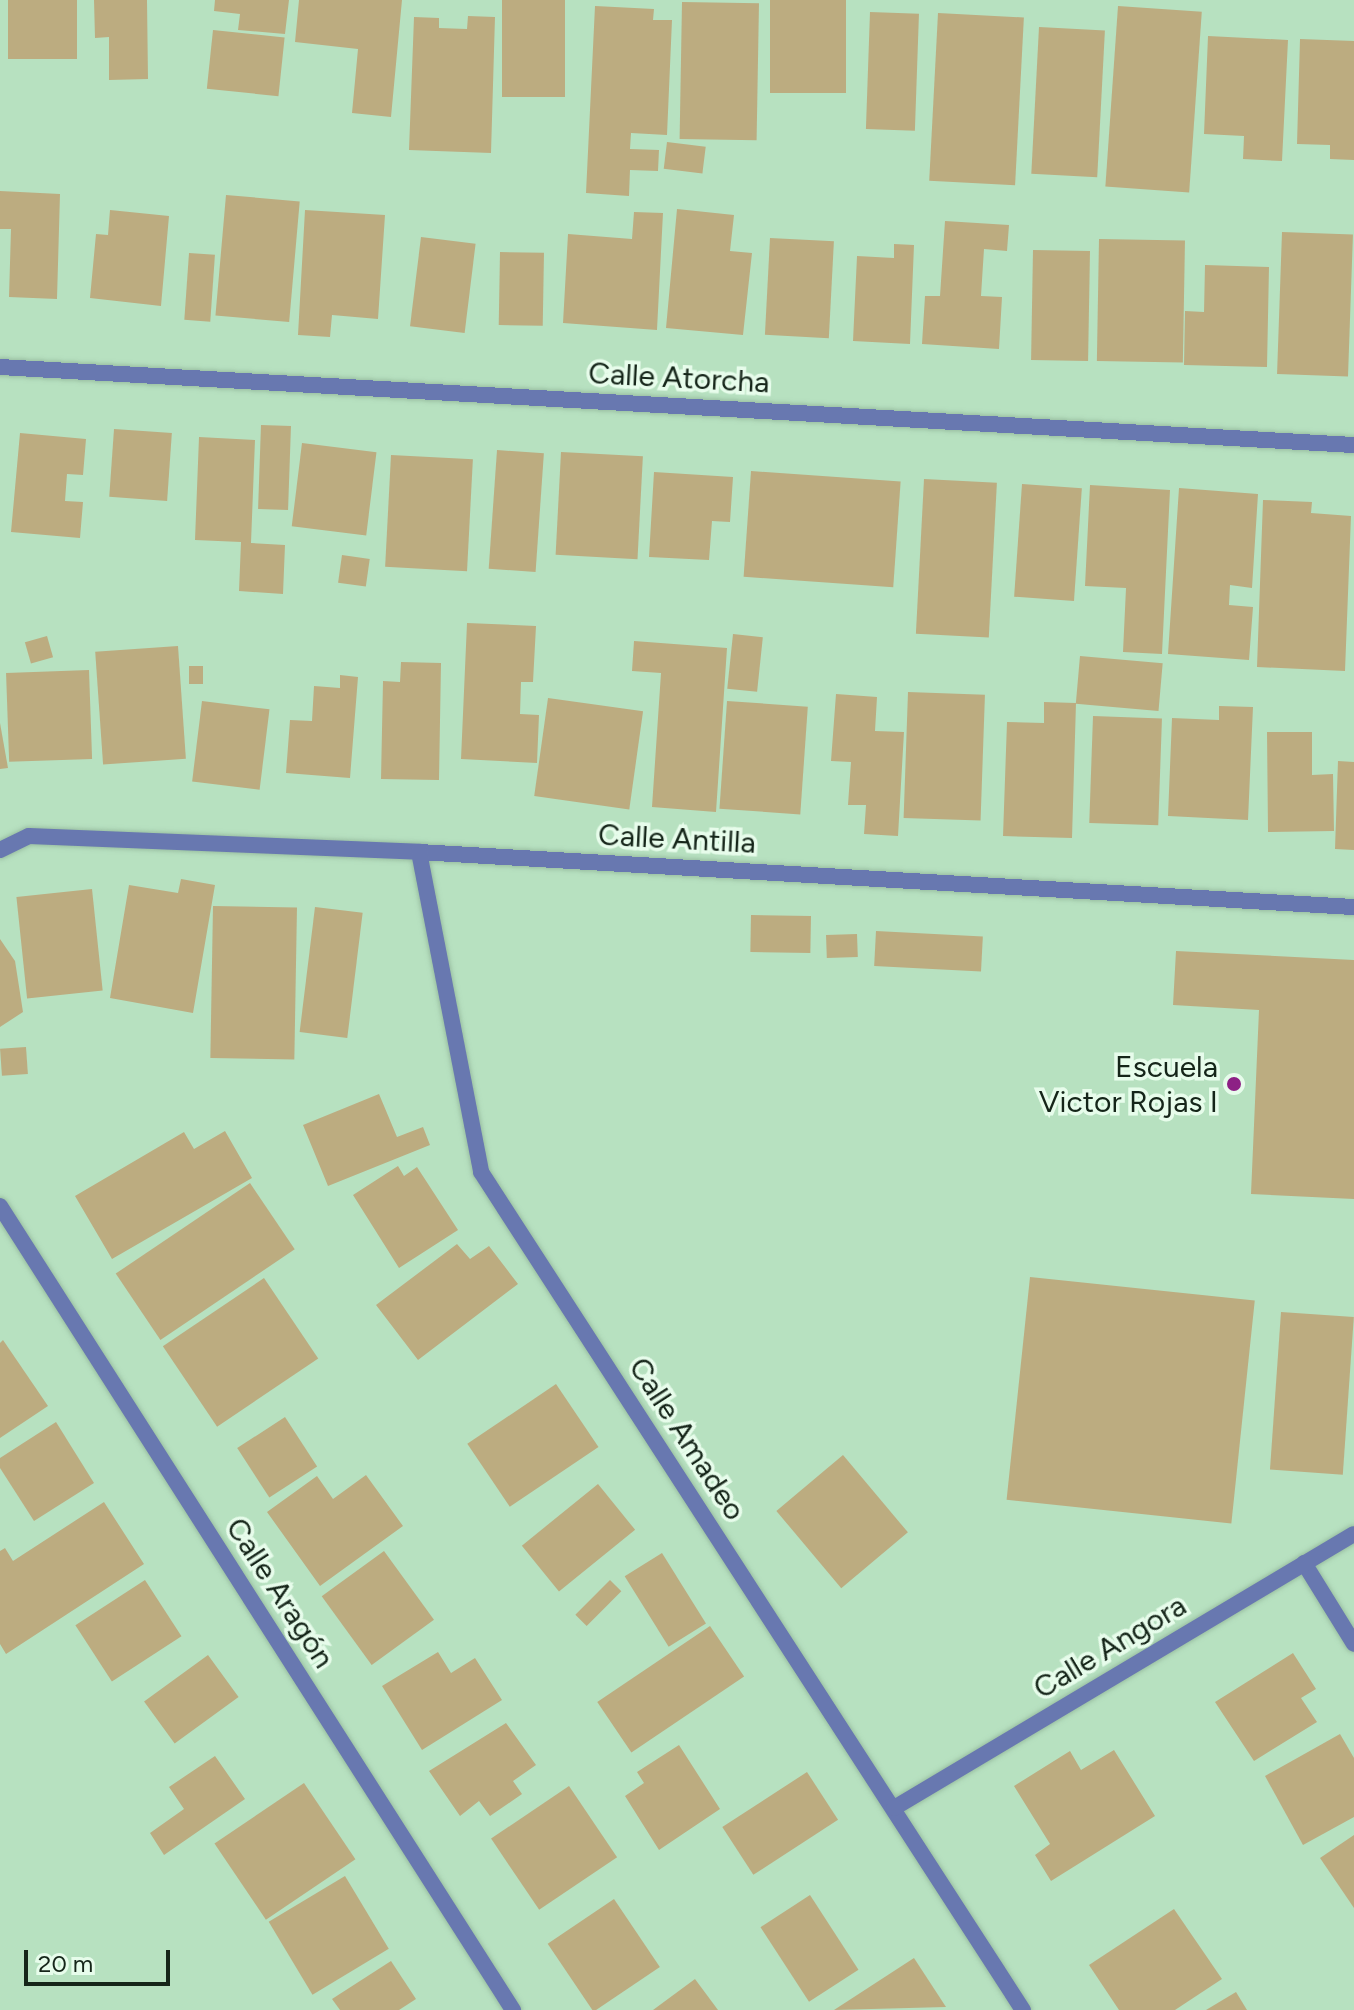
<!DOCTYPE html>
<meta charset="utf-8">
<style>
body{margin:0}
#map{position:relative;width:1354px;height:2010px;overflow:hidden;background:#b7e1c0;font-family:Figtree,sans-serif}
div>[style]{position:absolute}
.building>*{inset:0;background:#bcac80;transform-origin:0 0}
.roads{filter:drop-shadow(0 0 2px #9abfa2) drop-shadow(0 0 2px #9abfa2)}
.minor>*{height:16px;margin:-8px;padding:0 8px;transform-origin:8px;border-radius:8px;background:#6878b0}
.dots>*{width:22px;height:22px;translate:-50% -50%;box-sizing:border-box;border:4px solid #e7fceb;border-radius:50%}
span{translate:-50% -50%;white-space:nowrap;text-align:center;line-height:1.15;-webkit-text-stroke:7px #e7fceb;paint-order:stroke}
.street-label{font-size:30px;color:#152519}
.poi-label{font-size:30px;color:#152519}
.right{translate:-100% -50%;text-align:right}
.scale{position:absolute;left:24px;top:1950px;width:146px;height:36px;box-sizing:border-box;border:4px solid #152519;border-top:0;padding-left:10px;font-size:24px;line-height:28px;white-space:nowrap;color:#152519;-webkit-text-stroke:6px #e7fceb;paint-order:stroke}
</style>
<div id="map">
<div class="building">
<div style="left:8px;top:0;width:69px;height:59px"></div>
<div style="clip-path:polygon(94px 0,147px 0,148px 79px,109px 80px,109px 37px,95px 38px)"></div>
<div style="clip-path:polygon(215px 0,289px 0,285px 34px,238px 30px,240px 14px,214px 11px)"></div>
<div style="clip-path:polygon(299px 0,402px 0,391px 117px,352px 113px,358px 49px,295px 42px)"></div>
<div style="left:502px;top:0;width:63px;height:97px"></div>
<div style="left:770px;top:0;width:76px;height:93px"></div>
<div style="left:682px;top:2px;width:77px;height:137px;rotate:1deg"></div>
<div style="clip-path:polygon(595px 6px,654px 9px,653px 20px,672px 20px,667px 135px,631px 133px,630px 149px,659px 150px,658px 171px,630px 170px,629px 196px,586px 193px)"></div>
<div style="left:1118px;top:6px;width:84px;height:181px;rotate:4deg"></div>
<div style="left:870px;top:12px;width:49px;height:117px;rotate:2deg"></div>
<div style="left:938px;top:13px;width:86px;height:168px;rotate:3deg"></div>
<div style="clip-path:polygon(468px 16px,495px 17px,491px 153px,409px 150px,414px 17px,439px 18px,439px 28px,467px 29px)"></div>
<div style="left:1039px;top:27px;width:66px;height:147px;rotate:3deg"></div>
<div style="left:213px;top:30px;width:72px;height:59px;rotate:6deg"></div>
<div style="clip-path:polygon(1208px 36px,1288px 40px,1282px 161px,1243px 159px,1244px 136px,1204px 134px)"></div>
<div style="clip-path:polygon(1300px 39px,1354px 41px,1354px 160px,1330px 159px,1330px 145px,1297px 144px)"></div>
<div style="left:667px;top:142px;width:39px;height:27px;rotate:7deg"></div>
<div style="clip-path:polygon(0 191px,60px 194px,57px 299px,9px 297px,11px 229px,0 229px)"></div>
<div style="left:226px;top:195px;width:74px;height:121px;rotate:5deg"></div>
<div style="clip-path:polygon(677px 209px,734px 215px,730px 251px,752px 253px,743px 335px,666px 328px)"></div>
<div style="clip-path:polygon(110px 210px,169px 216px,161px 306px,90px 298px,96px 234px,108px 235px)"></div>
<div style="clip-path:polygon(305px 210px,385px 215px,378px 319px,332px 315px,330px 337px,298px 335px)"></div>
<div style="clip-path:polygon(634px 212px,663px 213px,657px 330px,563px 323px,568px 234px,632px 239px)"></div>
<div style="clip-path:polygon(945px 221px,1009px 225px,1007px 251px,984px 249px,981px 296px,1002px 297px,999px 349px,922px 344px,925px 296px,940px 296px)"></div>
<div style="left:1282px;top:232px;width:71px;height:142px;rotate:2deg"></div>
<div style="left:421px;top:237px;width:55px;height:90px;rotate:7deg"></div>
<div style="left:770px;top:238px;width:64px;height:97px;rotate:3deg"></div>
<div style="left:1099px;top:239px;width:86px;height:122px;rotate:1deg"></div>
<div style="clip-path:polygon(894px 244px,914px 245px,910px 344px,853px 341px,857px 256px,894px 258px)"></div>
<div style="left:1033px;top:250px;width:57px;height:110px;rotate:1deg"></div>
<div style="left:500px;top:252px;width:44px;height:73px;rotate:1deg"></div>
<div style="left:189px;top:253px;width:26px;height:67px;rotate:4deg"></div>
<div style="clip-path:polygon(1205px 265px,1269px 267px,1267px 367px,1184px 365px,1185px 311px,1204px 312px)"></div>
<div style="left:261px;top:425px;width:30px;height:84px;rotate:2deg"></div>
<div style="left:114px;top:429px;width:58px;height:68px;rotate:4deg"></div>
<div style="clip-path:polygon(20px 433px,86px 439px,83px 475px,67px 474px,65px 501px,83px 502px,80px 538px,11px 532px)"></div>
<div style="clip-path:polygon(199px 437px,255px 440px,251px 543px,285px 545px,283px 594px,239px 591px,241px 542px,195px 540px)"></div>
<div style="left:302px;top:443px;width:75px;height:84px;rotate:7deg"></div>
<div style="left:497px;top:450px;width:47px;height:119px;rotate:4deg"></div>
<div style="left:561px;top:452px;width:82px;height:103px;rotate:3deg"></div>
<div style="left:391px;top:455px;width:82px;height:112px;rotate:3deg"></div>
<div style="left:751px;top:471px;width:150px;height:106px;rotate:4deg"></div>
<div style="clip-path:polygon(654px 472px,733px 477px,730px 522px,712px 521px,709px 560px,649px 557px)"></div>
<div style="left:924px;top:479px;width:73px;height:155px;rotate:3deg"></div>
<div style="left:1022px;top:484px;width:60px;height:113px;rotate:4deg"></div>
<div style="clip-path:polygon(1090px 485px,1170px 490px,1162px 654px,1123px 652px,1126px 588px,1085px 586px)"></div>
<div style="clip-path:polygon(1179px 488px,1258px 494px,1252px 588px,1230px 585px,1229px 605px,1253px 607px,1249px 660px,1168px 654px)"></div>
<div style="clip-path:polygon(1263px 500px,1312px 502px,1311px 513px,1351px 516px,1345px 671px,1257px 667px)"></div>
<div style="left:342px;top:555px;width:28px;height:28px;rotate:8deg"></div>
<div style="clip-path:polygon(467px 623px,536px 626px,533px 682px,521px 682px,520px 714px,539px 715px,537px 763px,461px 759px)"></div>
<div style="left:733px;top:634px;width:30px;height:55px;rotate:6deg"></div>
<div style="left:47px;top:636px;width:22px;height:23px;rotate:74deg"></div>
<div style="clip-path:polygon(634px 641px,727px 648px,716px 812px,652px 807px,661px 673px,632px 671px)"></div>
<div style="left:178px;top:646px;width:113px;height:83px;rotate:86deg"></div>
<div style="left:1080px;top:656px;width:83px;height:48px;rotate:5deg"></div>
<div style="clip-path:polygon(401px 662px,441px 663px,439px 780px,381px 779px,383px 681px,400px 682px)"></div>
<div style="left:203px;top:666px;width:18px;height:14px;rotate:90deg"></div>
<div style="left:89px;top:670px;width:89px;height:83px;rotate:88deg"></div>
<div style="clip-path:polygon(340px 675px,358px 677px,350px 778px,286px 773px,290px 720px,312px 721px,314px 686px,340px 688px)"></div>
<div style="left:908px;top:692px;width:77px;height:126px;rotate:2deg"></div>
<div style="clip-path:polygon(836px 694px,877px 697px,875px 731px,904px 732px,898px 836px,864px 834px,866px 805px,848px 805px,851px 762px,831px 761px)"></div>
<div style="left:548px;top:698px;width:96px;height:99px;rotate:8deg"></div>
<div style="left:202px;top:701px;width:68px;height:81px;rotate:7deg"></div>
<div style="left:727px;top:701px;width:81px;height:108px;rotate:4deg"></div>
<div style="clip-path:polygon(1044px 702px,1076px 703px,1072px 838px,1003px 836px,1007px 722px,1044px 723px)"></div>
<div style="clip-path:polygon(1219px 706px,1253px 707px,1248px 820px,1168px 816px,1172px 718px,1219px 720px)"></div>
<div style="left:1093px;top:716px;width:69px;height:107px;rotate:2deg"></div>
<div style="clip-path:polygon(0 723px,8px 768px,0 769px)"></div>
<div style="clip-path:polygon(1267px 732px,1312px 732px,1312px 775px,1333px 774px,1334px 831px,1268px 832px)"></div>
<div style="clip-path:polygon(1338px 761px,1354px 762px,1354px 850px,1335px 849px)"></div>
<div style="clip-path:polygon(181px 879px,215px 885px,193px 1013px,110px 998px,129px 885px,178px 893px)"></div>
<div style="left:92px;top:889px;width:102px;height:76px;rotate:84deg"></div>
<div style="left:213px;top:906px;width:84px;height:152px;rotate:1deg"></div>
<div style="left:315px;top:907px;width:48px;height:126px;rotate:7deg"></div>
<div style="left:751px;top:915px;width:60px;height:37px;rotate:1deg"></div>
<div style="left:876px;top:931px;width:107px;height:35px;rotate:3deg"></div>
<div style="left:857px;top:934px;width:23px;height:31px;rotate:88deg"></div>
<div style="clip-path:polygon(0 939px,15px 961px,23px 1012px,0 1027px)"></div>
<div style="clip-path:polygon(1176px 951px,1354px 960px,1354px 1199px,1251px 1194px,1259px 1010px,1173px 1005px)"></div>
<div style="left:26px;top:1047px;width:27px;height:26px;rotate:86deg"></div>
<div style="clip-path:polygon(379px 1094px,397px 1137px,423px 1127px,430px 1145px,328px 1186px,303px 1125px)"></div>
<div style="clip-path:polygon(225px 1131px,252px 1178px,112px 1259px,75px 1196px,184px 1132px,194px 1149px)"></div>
<div style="clip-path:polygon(398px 1166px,404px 1176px,417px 1167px,458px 1230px,399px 1268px,353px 1195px)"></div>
<div style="left:250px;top:1183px;width:80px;height:162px;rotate:56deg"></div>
<div style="clip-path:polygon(457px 1244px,470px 1259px,489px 1246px,518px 1284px,418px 1360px,376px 1305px)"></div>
<div style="left:1030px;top:1277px;width:226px;height:224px;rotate:6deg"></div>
<div style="left:264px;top:1278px;width:97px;height:122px;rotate:56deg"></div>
<div style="left:1281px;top:1312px;width:73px;height:158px;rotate:4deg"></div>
<div style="clip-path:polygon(3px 1340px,48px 1406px,0 1438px,0 1343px)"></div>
<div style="left:556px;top:1384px;width:76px;height:107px;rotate:56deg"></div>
<div style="left:285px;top:1417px;width:59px;height:57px;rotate:57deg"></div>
<div style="clip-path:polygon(56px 1422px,94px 1483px,34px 1521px,0 1468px,0 1458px)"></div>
<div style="left:843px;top:1455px;width:101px;height:87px;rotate:50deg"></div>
<div style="clip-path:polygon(366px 1475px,403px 1526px,320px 1586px,267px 1512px,317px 1476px,333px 1499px)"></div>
<div style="left:598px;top:1484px;width:59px;height:98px;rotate:51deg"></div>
<div style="clip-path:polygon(104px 1502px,144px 1564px,6px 1654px,0 1644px,0 1551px,5px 1548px,13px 1561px)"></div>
<div style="left:384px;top:1551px;width:85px;height:77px;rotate:54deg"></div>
<div style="left:662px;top:1553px;width:83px;height:44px;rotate:58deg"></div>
<div style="left:145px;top:1580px;width:67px;height:83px;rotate:57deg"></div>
<div style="left:610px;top:1580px;width:16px;height:49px;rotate:45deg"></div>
<div style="left:710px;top:1626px;width:61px;height:136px;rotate:56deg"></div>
<div style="clip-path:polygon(438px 1652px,451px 1673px,475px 1658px,502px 1700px,422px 1750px,382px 1686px)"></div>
<div style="clip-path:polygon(1293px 1653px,1316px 1689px,1301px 1698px,1317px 1722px,1254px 1761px,1215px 1702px)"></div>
<div style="left:208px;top:1655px;width:52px;height:79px;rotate:54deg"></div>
<div style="clip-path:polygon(506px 1723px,536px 1765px,513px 1781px,522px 1794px,490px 1816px,479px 1801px,460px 1816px,429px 1771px)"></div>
<div style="clip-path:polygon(1340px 1734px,1354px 1758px,1354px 1817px,1303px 1845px,1265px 1776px)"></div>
<div style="clip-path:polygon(679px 1745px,720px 1809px,659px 1850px,625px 1796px,644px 1783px,637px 1772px)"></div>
<div style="clip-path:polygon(1114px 1750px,1155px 1816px,1051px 1881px,1035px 1855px,1050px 1844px,1014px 1786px,1070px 1751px,1081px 1770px)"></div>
<div style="clip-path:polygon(215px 1756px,245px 1799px,164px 1855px,150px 1833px,184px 1809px,169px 1787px)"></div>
<div style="left:807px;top:1772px;width:57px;height:101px;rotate:57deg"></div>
<div style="left:304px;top:1783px;width:92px;height:108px;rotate:56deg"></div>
<div style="left:569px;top:1786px;width:86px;height:94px;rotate:56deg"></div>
<div style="clip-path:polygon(1354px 1835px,1354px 1908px,1320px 1858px)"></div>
<div style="left:345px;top:1876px;width:85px;height:89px;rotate:59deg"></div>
<div style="left:810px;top:1895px;width:89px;height:59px;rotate:57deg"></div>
<div style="left:614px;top:1899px;width:82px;height:80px;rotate:56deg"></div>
<div style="clip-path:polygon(1174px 1909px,1222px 1979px,1175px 2010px,1119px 2010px,1089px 1965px)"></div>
<div style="clip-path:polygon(914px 1958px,946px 2007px,834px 2010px)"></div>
<div style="clip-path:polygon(391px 1961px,416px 1999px,399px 2010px,340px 2010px,332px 1999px)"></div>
<div style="clip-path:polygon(695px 1979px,718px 2010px,653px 2010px)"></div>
<div style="clip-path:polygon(1236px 1992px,1247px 2010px,1206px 2010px)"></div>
</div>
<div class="roads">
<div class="minor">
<div style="left:0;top:367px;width:1356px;rotate:3.3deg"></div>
<div style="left:0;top:850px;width:32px;rotate:-26deg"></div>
<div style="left:29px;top:836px;width:390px;rotate:2.3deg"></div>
<div style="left:419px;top:852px;width:937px;rotate:3.37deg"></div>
<div style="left:419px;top:852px;width:326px;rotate:79deg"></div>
<div style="left:481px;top:1172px;width:998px;rotate:57.11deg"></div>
<div style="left:0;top:1206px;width:954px;rotate:57.46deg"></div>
<div style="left:1304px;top:1563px;width:95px;rotate:58.3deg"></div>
<div style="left:894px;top:1808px;width:535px;rotate:-30.78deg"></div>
</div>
</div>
<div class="dots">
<div style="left:1234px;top:1084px;background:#8d2185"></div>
</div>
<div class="street-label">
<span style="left:679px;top:378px;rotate:3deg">Calle Atorcha</span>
<span style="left:677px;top:839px;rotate:3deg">Calle Antilla</span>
<span style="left:687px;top:1439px;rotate:57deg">Calle Amadeo</span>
<span style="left:280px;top:1593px;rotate:57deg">Calle Aragón</span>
<span style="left:1110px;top:1647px;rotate:-31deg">Calle Angora</span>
</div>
<div class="poi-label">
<span class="right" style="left:1218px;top:1084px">Escuela<br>Victor Rojas I</span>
</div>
<div class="scale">20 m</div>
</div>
